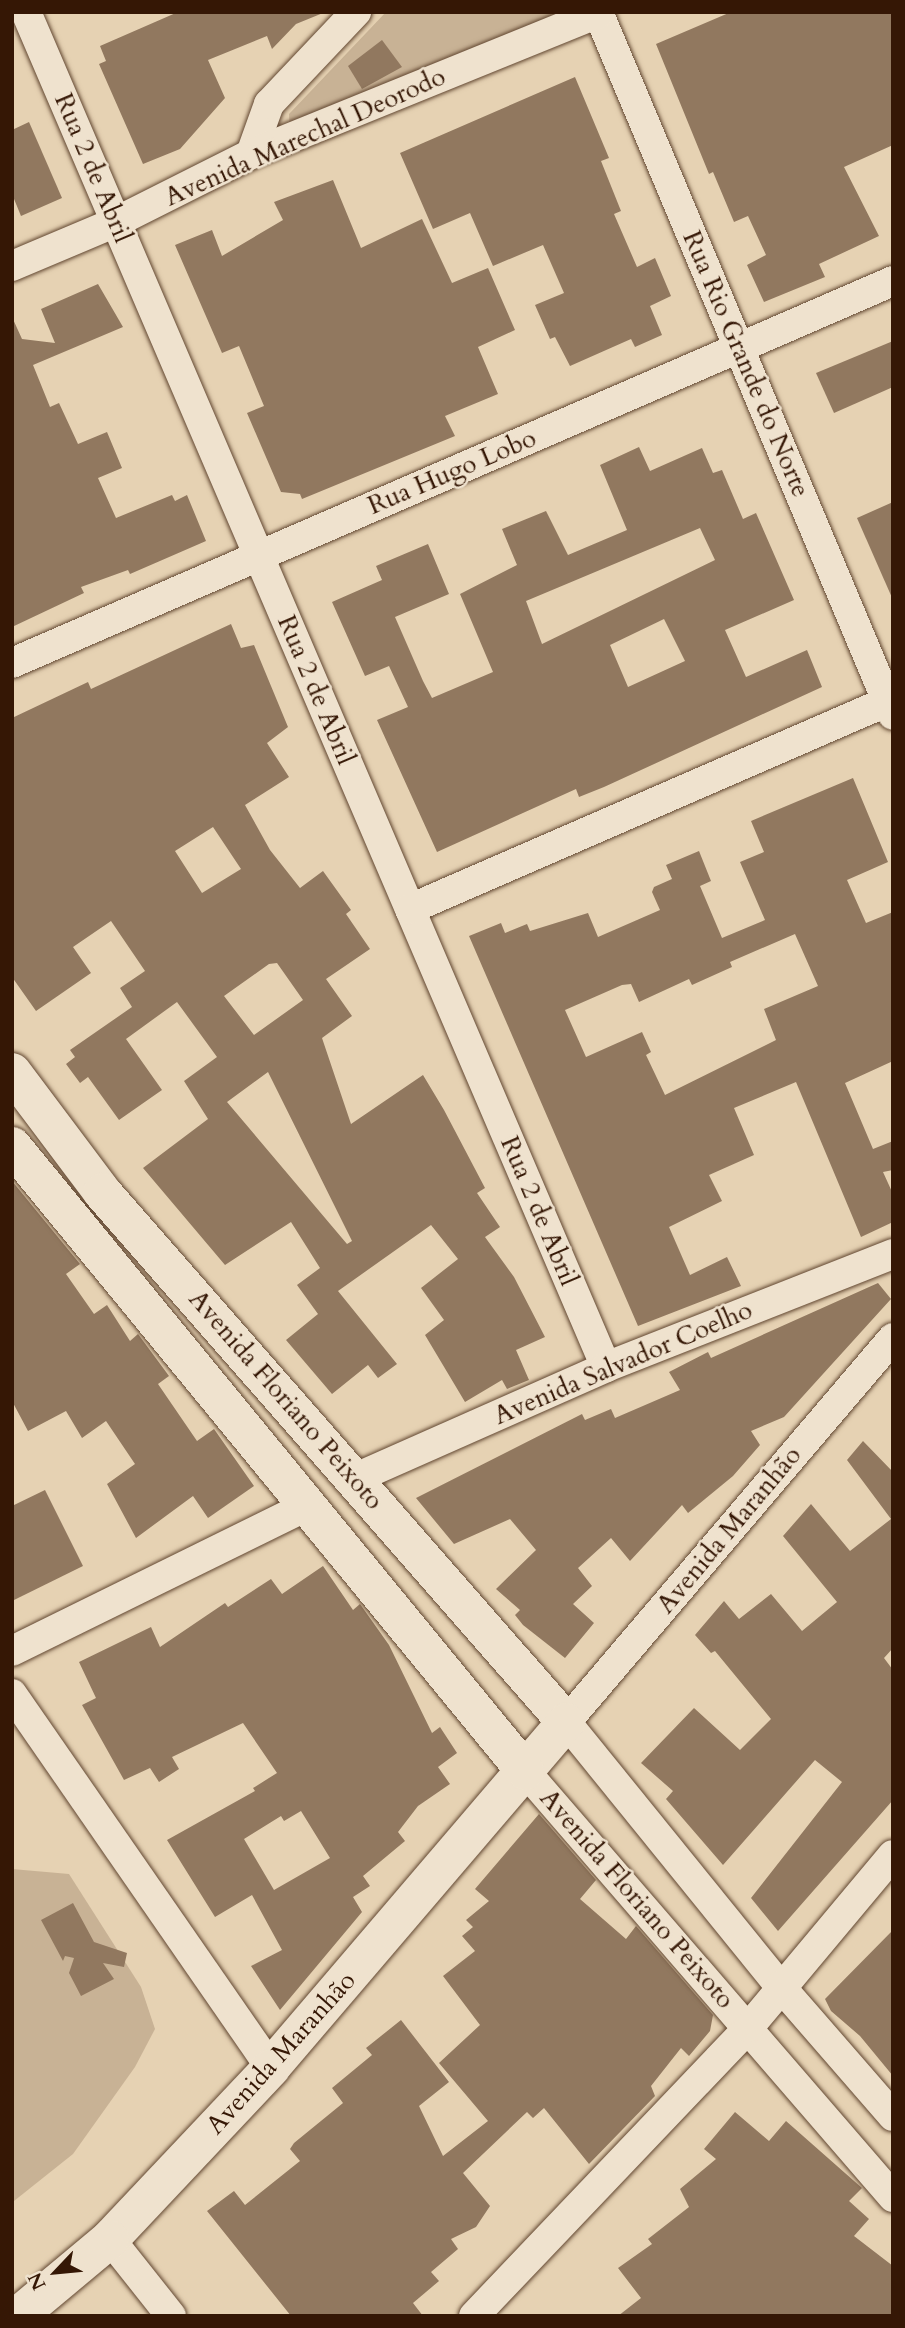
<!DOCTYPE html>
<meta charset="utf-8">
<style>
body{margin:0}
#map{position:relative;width:905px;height:2328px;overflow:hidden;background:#e6d2b3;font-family:Cardo,serif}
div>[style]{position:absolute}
.green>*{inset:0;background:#c8b295}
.building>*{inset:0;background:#91785f}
.roads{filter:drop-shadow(0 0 2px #614630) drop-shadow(0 0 2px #614630)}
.minor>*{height:30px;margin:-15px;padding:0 15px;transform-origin:15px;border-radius:15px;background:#efe2ce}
.tertiary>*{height:38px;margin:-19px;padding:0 19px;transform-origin:19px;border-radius:19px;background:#efe2ce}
span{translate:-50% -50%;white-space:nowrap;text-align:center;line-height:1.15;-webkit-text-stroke:5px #efe2ce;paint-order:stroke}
.street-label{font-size:26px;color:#351705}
.frame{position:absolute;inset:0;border:14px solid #351705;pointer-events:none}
.north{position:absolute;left:21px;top:2237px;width:70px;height:70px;-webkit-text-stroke:5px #efe2ce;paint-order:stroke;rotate:244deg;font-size:19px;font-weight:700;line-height:28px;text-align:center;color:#351705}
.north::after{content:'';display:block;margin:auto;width:24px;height:32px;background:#351705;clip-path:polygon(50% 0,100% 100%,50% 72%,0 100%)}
</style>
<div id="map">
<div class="green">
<div style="clip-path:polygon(386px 12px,557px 12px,560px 18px,290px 134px,289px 114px)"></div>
<div style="clip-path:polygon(12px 1869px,69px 1874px,141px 1987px,155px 2029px,135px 2067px,73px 2154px,14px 2201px)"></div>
</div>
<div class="building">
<div style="clip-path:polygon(178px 12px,323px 13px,296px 24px,272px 49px,267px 36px,208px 60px,225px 98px,180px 149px,143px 164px,99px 64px,106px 61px,100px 46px)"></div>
<div style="clip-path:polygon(731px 12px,893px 12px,893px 145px,844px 167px,879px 236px,819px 264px,825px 277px,764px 302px,747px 265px,766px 255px,748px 216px,734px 222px,713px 172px,709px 174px,656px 44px)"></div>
<div style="clip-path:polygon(382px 40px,402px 67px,362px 89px,348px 66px)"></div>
<div style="clip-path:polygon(575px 77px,609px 158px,601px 161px,621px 211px,614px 214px,637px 267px,655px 258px,671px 296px,650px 306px,662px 335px,635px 347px,631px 339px,570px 366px,555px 337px,550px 339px,535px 305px,564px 293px,543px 245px,493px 266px,470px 213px,433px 229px,400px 153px)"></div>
<div style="clip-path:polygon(29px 122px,62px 198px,21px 216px,12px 194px,12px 130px)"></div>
<div style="clip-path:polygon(333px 180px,361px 248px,422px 219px,452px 283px,488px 268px,515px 330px,478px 347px,498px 394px,445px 416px,455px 436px,302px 499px,300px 494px,281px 492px,247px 413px,264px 406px,239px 346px,222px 353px,175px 245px,212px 230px,222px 256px,283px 220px,274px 202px)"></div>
<div style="clip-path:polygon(98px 284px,123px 327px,33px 365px,50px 407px,59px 403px,78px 444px,107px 432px,122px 468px,98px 478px,116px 518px,172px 495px,175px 501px,187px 495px,206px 541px,130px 574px,128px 570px,81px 587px,84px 593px,12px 627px,12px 317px,22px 339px,55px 343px,41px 309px)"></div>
<div style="clip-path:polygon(893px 341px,893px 387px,834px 413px,816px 373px)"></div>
<div style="clip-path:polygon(evenodd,639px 447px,650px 471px,702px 448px,713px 473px,722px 470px,743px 519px,756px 513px,794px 600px,725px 630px,746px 677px,807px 650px,822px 687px,604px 787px,579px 797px,576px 789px,437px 852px,377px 720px,408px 707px,389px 666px,365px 676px,332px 602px,382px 580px,376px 566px,428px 544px,449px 594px,395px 617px,423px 681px,432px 698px,493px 672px,460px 594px,517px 565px,502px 529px,546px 511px,568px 555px,627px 530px,600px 465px,639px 447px,700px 528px,715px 560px,542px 644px,526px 601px,700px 528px,639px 447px,664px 619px,685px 661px,628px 687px,610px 645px,664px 619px)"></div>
<div style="clip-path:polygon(893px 502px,893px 600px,857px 518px)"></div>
<div style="clip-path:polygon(evenodd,231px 624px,241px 648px,254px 645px,288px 727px,267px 743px,289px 777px,245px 805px,270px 850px,300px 888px,323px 871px,351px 910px,346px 914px,370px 949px,326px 979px,352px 1016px,322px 1038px,351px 1124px,423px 1075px,444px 1110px,485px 1188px,477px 1193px,500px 1227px,485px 1237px,514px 1277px,545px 1337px,516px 1350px,529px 1380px,507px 1389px,502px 1380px,465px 1402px,425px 1335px,444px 1320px,421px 1288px,458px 1259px,431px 1225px,338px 1291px,397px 1364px,378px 1378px,368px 1365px,332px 1394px,286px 1340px,318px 1314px,297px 1285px,320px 1268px,291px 1222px,225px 1265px,143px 1168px,208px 1119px,184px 1081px,217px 1057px,177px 1002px,126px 1039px,162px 1090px,119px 1120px,88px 1077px,80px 1083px,66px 1064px,75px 1057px,70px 1050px,132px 1007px,120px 988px,145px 971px,111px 921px,73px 947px,91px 973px,36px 1011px,12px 977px,12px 718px,88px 682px,91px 689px,231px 624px,213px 827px,241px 869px,202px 893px,175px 851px,213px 827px,231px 624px,277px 963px,303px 1000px,254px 1035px,224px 996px,269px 964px,277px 963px,231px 624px,268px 1072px,352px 1241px,347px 1244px,227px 1102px,268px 1072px)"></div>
<div style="clip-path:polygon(evenodd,853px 778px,888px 862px,847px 880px,866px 923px,893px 912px,893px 1061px,845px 1083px,873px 1149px,893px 1141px,893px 1170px,883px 1172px,893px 1194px,893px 1222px,861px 1237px,796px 1082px,734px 1108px,754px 1155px,709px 1175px,722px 1201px,669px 1227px,690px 1275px,727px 1257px,741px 1286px,638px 1326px,469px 936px,501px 923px,505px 933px,527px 924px,530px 931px,588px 913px,598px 937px,660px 910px,652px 892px,654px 887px,672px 879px,666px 865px,699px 851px,711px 881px,700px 886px,722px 938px,765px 920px,740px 862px,764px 852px,751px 821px,853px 778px,795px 934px,818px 986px,764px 1009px,776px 1040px,665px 1095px,646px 1055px,651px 1052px,642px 1032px,586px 1057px,565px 1010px,622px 985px,631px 984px,639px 1002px,689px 979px,692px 985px,732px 967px,730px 962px,795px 934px)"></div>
<div style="clip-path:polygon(12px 1181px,80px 1264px,66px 1274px,94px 1314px,107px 1305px,130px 1341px,138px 1334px,169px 1376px,158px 1384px,197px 1441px,214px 1429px,254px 1486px,208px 1518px,193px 1496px,136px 1538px,107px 1484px,135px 1464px,106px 1421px,82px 1438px,66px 1411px,28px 1431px,12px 1401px)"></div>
<div style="clip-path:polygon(878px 1283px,891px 1299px,784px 1417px,751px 1431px,760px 1445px,733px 1476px,688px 1513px,682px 1505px,630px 1561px,611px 1538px,578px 1568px,592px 1586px,573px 1604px,594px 1623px,565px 1658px,523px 1625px,515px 1615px,520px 1610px,496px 1589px,536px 1550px,510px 1519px,454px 1544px,416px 1498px,582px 1414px,585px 1420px,611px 1409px,615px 1418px,680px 1390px,669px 1372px,708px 1352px,711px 1358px)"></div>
<div style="clip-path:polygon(863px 1441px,893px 1472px,893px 1648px,884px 1658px,893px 1670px,893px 1800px,778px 1931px,751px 1898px,842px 1782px,815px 1760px,723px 1865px,666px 1799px,673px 1791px,641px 1763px,694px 1708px,740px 1750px,771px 1719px,715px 1651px,711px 1653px,695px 1635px,724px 1601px,739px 1619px,771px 1594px,802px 1631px,837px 1602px,783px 1536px,811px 1504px,850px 1551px,891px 1519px,847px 1460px)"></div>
<div style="clip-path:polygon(45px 1490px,83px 1566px,12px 1601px,12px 1506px)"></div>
<div style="clip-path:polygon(evenodd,323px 1566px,353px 1610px,360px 1604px,389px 1645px,432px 1733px,440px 1727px,457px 1753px,438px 1767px,450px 1784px,418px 1806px,398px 1832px,405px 1841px,363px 1876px,370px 1886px,353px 1897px,362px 1912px,280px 2010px,251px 1966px,282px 1950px,252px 1895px,215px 1917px,167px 1840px,255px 1791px,253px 1788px,277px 1773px,243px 1723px,172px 1757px,179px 1769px,159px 1782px,150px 1768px,124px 1780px,82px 1705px,96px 1698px,79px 1662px,151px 1627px,160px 1647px,225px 1603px,228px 1607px,271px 1579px,282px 1594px,323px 1566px,301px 1811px,330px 1858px,274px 1890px,244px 1839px,281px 1816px,284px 1821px,301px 1811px)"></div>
<div style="clip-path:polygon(539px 1814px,596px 1880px,580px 1899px,626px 1939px,636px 1926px,713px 2015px,710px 2031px,689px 2056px,681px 2048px,651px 2086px,655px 2096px,589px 2164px,544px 2108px,533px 2118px,527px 2112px,463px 2173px,490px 2206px,476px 2227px,451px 2239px,458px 2249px,431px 2272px,439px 2281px,413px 2303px,423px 2316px,291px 2316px,207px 2211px,234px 2191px,245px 2205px,300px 2161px,290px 2149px,294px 2143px,343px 2103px,332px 2088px,372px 2055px,366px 2048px,401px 2020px,449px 2082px,419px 2106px,443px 2156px,488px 2121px,439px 2063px,480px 2025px,443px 1976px,475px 1951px,462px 1936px,473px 1927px,466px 1920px,489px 1901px,475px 1889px)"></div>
<div style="clip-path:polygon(73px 1903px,94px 1942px,127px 1953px,124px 1967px,103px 1963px,114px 1979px,81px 1996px,69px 1973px,74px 1958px,65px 1956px,63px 1961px,41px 1920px)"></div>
<div style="clip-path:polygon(893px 1930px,893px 2076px,860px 2036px,831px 2011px,825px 1999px)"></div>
<div style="clip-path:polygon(735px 2112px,769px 2141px,786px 2121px,862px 2188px,849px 2201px,869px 2219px,854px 2236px,893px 2266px,893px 2316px,618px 2316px,641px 2298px,618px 2268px,652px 2244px,648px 2239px,689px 2207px,680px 2189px,716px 2159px,704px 2149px)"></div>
</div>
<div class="roads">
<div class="minor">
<div style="left:26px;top:12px;width:1474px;rotate:66.83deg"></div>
<div style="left:598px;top:12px;width:762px;rotate:67.24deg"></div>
<div style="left:251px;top:154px;width:53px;rotate:-70.2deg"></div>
<div style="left:269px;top:104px;width:127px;rotate:-46.6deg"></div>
<div style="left:12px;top:266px;width:113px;rotate:-22.9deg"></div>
<div style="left:116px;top:222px;width:151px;rotate:-26.7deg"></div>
<div style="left:251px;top:154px;width:377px;rotate:-22.1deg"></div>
<div style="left:12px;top:663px;width:960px;rotate:-23.44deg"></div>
<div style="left:410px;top:909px;width:527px;rotate:-23.5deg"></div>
<div style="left:893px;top:1338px;width:504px;rotate:130.42deg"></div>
<div style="left:566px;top:1722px;width:340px;rotate:51deg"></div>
<div style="left:780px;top:1986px;width:172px;rotate:49deg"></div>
<div style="left:356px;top:1478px;width:274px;rotate:-23.9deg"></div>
<div style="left:606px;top:1367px;width:308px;rotate:-21.5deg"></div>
<div style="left:12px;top:1651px;width:331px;rotate:-26.2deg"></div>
<div style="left:12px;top:1694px;width:455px;rotate:55.3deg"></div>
<div style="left:525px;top:1771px;width:563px;rotate:49.18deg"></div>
<div style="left:110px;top:2239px;width:98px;rotate:51.6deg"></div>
<div style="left:474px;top:2316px;width:399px;rotate:-46.4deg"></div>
<div style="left:749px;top:2027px;width:224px;rotate:-50.1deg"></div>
</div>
<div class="tertiary">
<div style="left:12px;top:1072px;width:150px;rotate:53.1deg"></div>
<div style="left:102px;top:1192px;width:704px;rotate:48.8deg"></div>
<div style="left:566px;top:1722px;width:455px;rotate:130.5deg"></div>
<div style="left:271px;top:2068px;width:235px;rotate:133.3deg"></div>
<div style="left:110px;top:2239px;width:120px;rotate:140.1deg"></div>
<div style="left:12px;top:1146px;width:809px;rotate:50.62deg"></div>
</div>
</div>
<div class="street-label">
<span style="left:305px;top:137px;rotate:-24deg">Avenida Marechal Deorodo</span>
<span style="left:93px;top:168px;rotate:67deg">Rua 2 de Abril</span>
<span style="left:746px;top:364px;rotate:67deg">Rua Rio Grande do Norte</span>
<span style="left:452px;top:472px;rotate:-23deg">Rua Hugo Lobo</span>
<span style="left:316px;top:690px;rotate:67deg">Rua 2 de Abril</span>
<span style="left:539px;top:1211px;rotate:67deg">Rua 2 de Abril</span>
<span style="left:623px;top:1363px;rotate:-23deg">Avenida Salvador Coelho</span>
<span style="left:286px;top:1400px;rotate:49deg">Avenida Floriano Peixoto</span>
<span style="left:729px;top:1530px;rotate:-50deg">Avenida Maranhão</span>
<span style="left:637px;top:1899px;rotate:49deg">Avenida Floriano Peixoto</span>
<span style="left:281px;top:2053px;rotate:-48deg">Avenida Maranhão</span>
</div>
<div class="frame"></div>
<div class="north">N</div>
</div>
